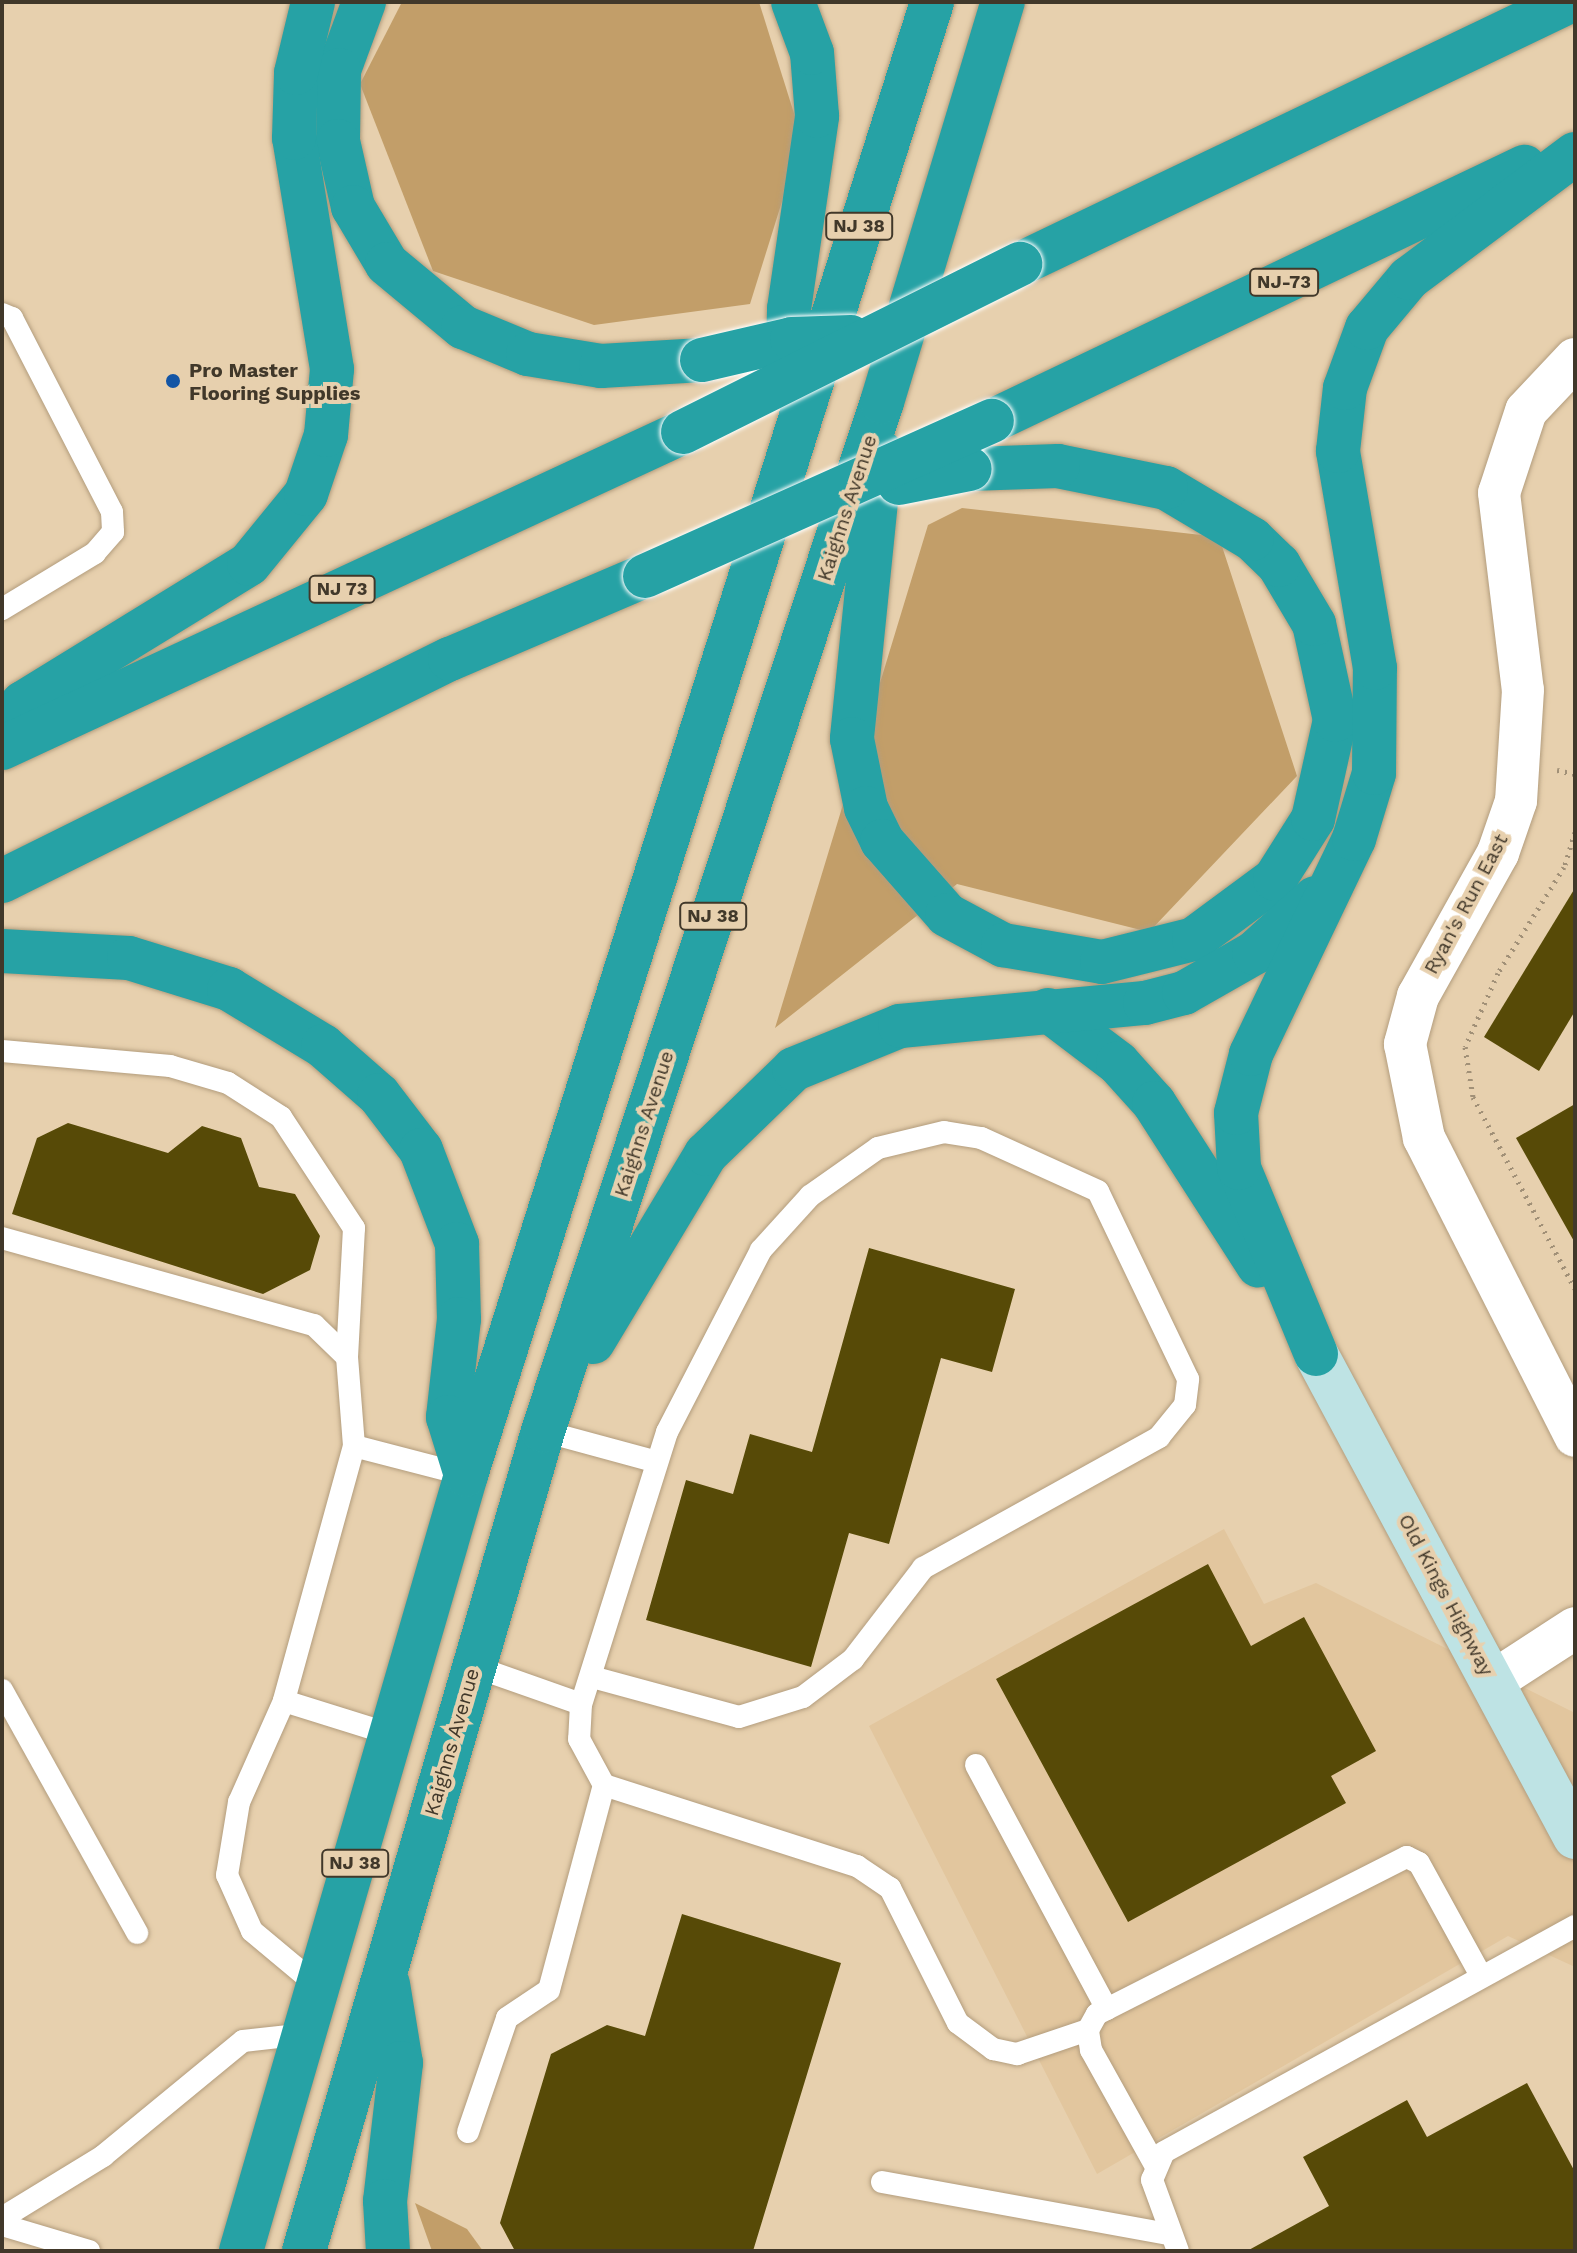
<!DOCTYPE html>
<style>
body{margin:0}
#map{position:relative;width:1577px;height:2253px;overflow:hidden;background:#e7d0ae;font-family:"Work Sans",sans-serif}
div>[style]{position:absolute}
.built>*{inset:0;background:#e2c69e}
.green>*{inset:0;background:#c29e69}
.building>*{inset:0;background:#574a07}
.path>*{height:5px;margin-top:-2.5px;transform-origin:0;background:repeating-linear-gradient(90deg,#a19077 0 2px,transparent 0 8px)}
.roads{filter:drop-shadow(0 0 2px #b39d7d) drop-shadow(0 0 2px #b39d7d)}
.lane>*{height:22px;margin:-11px;padding:0 11px;transform-origin:11px;border-radius:11px;background:#fff}
.street>*{height:42px;margin:-21px;padding:0 21px;transform-origin:21px;border-radius:21px;background:#fff}
.secondary>*{height:44px;margin:-22px;padding:0 22px;transform-origin:22px;border-radius:22px;background:#bee3e4}
.highway>*{height:44px;margin:-22px;padding:0 22px;transform-origin:22px;border-radius:22px;background:#26a2a5}
.bridges{filter:drop-shadow(0 0 2px #fff) drop-shadow(0 0 2px #fff)}
.highway-bridge>*{height:44px;margin:-22px;padding:0 22px;transform-origin:22px;border-radius:22px;background:#26a2a5}
.dots>*{width:22px;height:22px;translate:-50% -50%;box-sizing:border-box;border:4px solid #e7d0ae;border-radius:50%}
span{translate:-50% -50%;white-space:nowrap;text-align:center;line-height:1.15;-webkit-text-stroke:8px #e7d0ae;paint-order:stroke}
.shield-label span{padding:2px 6px;background:#e7d0ae;border:2px solid;border-radius:6px;-webkit-text-stroke-width:0}
.shield-label{font-size:18px;color:#41382a;font-weight:700}
.poi-label{font-size:20px;color:#41382a;font-weight:700}
.left{translate:0 -50%;text-align:left}
.street-label{font-size:20px;color:#41382a}
.frame{position:absolute;inset:0;border:4px solid #41382a;pointer-events:none}
</style>
<div id="map">
<div class="built">
<div style="clip-path:polygon(1224px 1529px,1264px 1604px,1316px 1583px,1575px 1713px,1575px 1967px,1508px 1936px,1097px 2174px,869px 1726px)"></div>
</div>
<div class="green">
<div style="clip-path:polygon(402px 2px,759px 2px,798px 126px,795px 160px,750px 304px,594px 325px,433px 271px,360px 84px)"></div>
<div style="clip-path:polygon(962px 508px,1219px 537px,1297px 776px,1149px 932px,957px 884px,775px 1028px,928px 525px)"></div>
<div style="clip-path:polygon(415px 2203px,467px 2229px,483px 2251px,432px 2251px)"></div>
</div>
<div class="building">
<div style="clip-path:polygon(1575px 888px,1575px 1011px,1539px 1071px,1484px 1037px)"></div>
<div style="clip-path:polygon(1575px 1104px,1575px 1243px,1516px 1138px)"></div>
<div style="clip-path:polygon(68px 1123px,168px 1153px,202px 1126px,241px 1138px,259px 1187px,295px 1194px,320px 1236px,310px 1270px,263px 1294px,12px 1214px,37px 1138px)"></div>
<div style="clip-path:polygon(869px 1248px,1015px 1289px,992px 1372px,941px 1358px,889px 1544px,849px 1533px,811px 1667px,646px 1620px,686px 1480px,733px 1494px,750px 1434px,812px 1452px)"></div>
<div style="clip-path:polygon(1208px 1564px,1251px 1646px,1304px 1617px,1376px 1751px,1331px 1776px,1346px 1803px,1128px 1922px,996px 1679px)"></div>
<div style="clip-path:polygon(682px 1914px,841px 1963px,753px 2251px,515px 2251px,500px 2223px,551px 2054px,607px 2025px,645px 2036px)"></div>
<div style="clip-path:polygon(1527px 2083px,1575px 2172px,1575px 2251px,1247px 2251px,1329px 2206px,1303px 2157px,1407px 2100px,1427px 2137px)"></div>
</div>
<div class="path">
<div style="left:1557px;top:770px;width:18px;rotate:13deg"></div>
<div style="left:1575px;top:832px;width:37px;rotate:107deg"></div>
<div style="left:1564px;top:867px;width:125px;rotate:121.9deg"></div>
<div style="left:1498px;top:973px;width:81px;rotate:114deg"></div>
<div style="left:1465px;top:1047px;width:51px;rotate:80.9deg"></div>
<div style="left:1473px;top:1097px;width:217px;rotate:62deg"></div>
</div>
<div class="roads">
<div class="lane">
<div style="left:2px;top:314px;width:11px;rotate:22deg"></div>
<div style="left:12px;top:318px;width:218px;rotate:62.7deg"></div>
<div style="left:112px;top:512px;width:20px;rotate:87deg"></div>
<div style="left:113px;top:532px;width:28px;rotate:131deg"></div>
<div style="left:95px;top:553px;width:109px;rotate:148.9deg"></div>
<div style="left:2px;top:1051px;width:169px;rotate:5.1deg"></div>
<div style="left:170px;top:1066px;width:60px;rotate:16.3deg"></div>
<div style="left:228px;top:1083px;width:63px;rotate:32.7deg"></div>
<div style="left:281px;top:1117px;width:133px;rotate:56.7deg"></div>
<div style="left:354px;top:1228px;width:129px;rotate:93.1deg"></div>
<div style="left:2px;top:1238px;width:324px;rotate:15.6deg"></div>
<div style="left:314px;top:1325px;width:46px;rotate:44.1deg"></div>
<div style="left:347px;top:1357px;width:89px;rotate:85.5deg"></div>
<div style="left:354px;top:1446px;width:116px;rotate:14.5deg"></div>
<div style="left:543px;top:1431px;width:118px;rotate:15.2deg"></div>
<div style="left:354px;top:1446px;width:264px;rotate:105.4deg"></div>
<div style="left:284px;top:1701px;width:114px;rotate:17.3deg"></div>
<div style="left:473px;top:1666px;width:114px;rotate:19.4deg"></div>
<div style="left:592px;top:1677px;width:152px;rotate:15.2deg"></div>
<div style="left:739px;top:1717px;width:67px;rotate:-17.4deg"></div>
<div style="left:803px;top:1697px;width:63px;rotate:-37.2deg"></div>
<div style="left:853px;top:1659px;width:115px;rotate:-52.4deg"></div>
<div style="left:923px;top:1568px;width:270px;rotate:-29deg"></div>
<div style="left:1159px;top:1437px;width:41px;rotate:-50.9deg"></div>
<div style="left:1185px;top:1405px;width:26px;rotate:-83deg"></div>
<div style="left:1188px;top:1379px;width:208px;rotate:-115.6deg"></div>
<div style="left:1098px;top:1191px;width:128px;rotate:-155.6deg"></div>
<div style="left:981px;top:1138px;width:37px;rotate:-171deg"></div>
<div style="left:944px;top:1132px;width:68px;rotate:166.4deg"></div>
<div style="left:878px;top:1148px;width:83px;rotate:144.8deg"></div>
<div style="left:810px;top:1196px;width:73px;rotate:132.2deg"></div>
<div style="left:761px;top:1250px;width:205px;rotate:117.3deg"></div>
<div style="left:667px;top:1432px;width:285px;rotate:107.5deg"></div>
<div style="left:581px;top:1704px;width:35px;rotate:93deg"></div>
<div style="left:579px;top:1739px;width:52px;rotate:61.5deg"></div>
<div style="left:604px;top:1785px;width:266px;rotate:17.8deg"></div>
<div style="left:857px;top:1866px;width:40px;rotate:34deg"></div>
<div style="left:890px;top:1888px;width:151px;rotate:63.3deg"></div>
<div style="left:958px;top:2023px;width:44px;rotate:36.6deg"></div>
<div style="left:993px;top:2049px;width:25px;rotate:12deg"></div>
<div style="left:1017px;top:2054px;width:75px;rotate:-18.7deg"></div>
<div style="left:2px;top:1690px;width:278px;rotate:60.9deg"></div>
<div style="left:284px;top:1701px;width:111px;rotate:114deg"></div>
<div style="left:239px;top:1802px;width:74px;rotate:99.3deg"></div>
<div style="left:227px;top:1875px;width:61px;rotate:65.9deg"></div>
<div style="left:252px;top:1931px;width:87px;rotate:39.9deg"></div>
<div style="left:976px;top:1765px;width:277px;rotate:61.8deg"></div>
<div style="left:468px;top:2132px;width:120px;rotate:-71.1deg"></div>
<div style="left:507px;top:2018px;width:50px;rotate:-33.7deg"></div>
<div style="left:549px;top:1990px;width:212px;rotate:-75deg"></div>
<div style="left:1155px;top:2165px;width:132px;rotate:-119.1deg"></div>
<div style="left:1091px;top:2050px;width:20px;rotate:-99deg"></div>
<div style="left:1088px;top:2030px;width:18px;rotate:-61deg"></div>
<div style="left:1097px;top:2014px;width:347px;rotate:-26.9deg"></div>
<div style="left:1407px;top:1857px;width:13px;rotate:27deg"></div>
<div style="left:1419px;top:1863px;width:127px;rotate:61.2deg"></div>
<div style="left:882px;top:2182px;width:292px;rotate:10.3deg"></div>
<div style="left:2px;top:2218px;width:119px;rotate:-31.5deg"></div>
<div style="left:103px;top:2156px;width:181px;rotate:-39.4deg"></div>
<div style="left:243px;top:2041px;width:62px;rotate:-6.4deg"></div>
<div style="left:2px;top:2225px;width:91px;rotate:16.6deg"></div>
<div style="left:1178px;top:2251px;width:76px;rotate:-110.1deg"></div>
<div style="left:1152px;top:2180px;width:30px;rotate:-67deg"></div>
<div style="left:1164px;top:2152px;width:469px;rotate:-28.8deg"></div>
</div>
<div class="street">
<div style="left:1575px;top:359px;width:71px;rotate:133.3deg"></div>
<div style="left:1526px;top:411px;width:86px;rotate:108.2deg"></div>
<div style="left:1499px;top:493px;width:198px;rotate:83.1deg"></div>
<div style="left:1523px;top:690px;width:111px;rotate:93.6deg"></div>
<div style="left:1516px;top:801px;width:55px;rotate:109.1deg"></div>
<div style="left:1498px;top:853px;width:164px;rotate:119.2deg"></div>
<div style="left:1418px;top:996px;width:50px;rotate:105.2deg"></div>
<div style="left:1405px;top:1044px;width:96px;rotate:78.6deg"></div>
<div style="left:1424px;top:1138px;width:334px;rotate:63.1deg"></div>
<div style="left:1492px;top:1682px;width:99px;rotate:-33deg"></div>
</div>
<div class="secondary">
<div style="left:1316px;top:1354px;width:548px;rotate:61.8deg"></div>
</div>
<div class="highway">
<div style="left:364px;top:2px;width:72px;rotate:110.2deg"></div>
<div style="left:339px;top:70px;width:71px;rotate:90.8deg"></div>
<div style="left:338px;top:141px;width:68px;rotate:77.2deg"></div>
<div style="left:353px;top:207px;width:66px;rotate:59.2deg"></div>
<div style="left:387px;top:264px;width:99px;rotate:39.7deg"></div>
<div style="left:463px;top:327px;width:70px;rotate:22.6deg"></div>
<div style="left:528px;top:354px;width:74px;rotate:9.3deg"></div>
<div style="left:601px;top:366px;width:101px;rotate:-3.4deg"></div>
<div style="left:1020px;top:264px;width:607px;rotate:-25.55deg"></div>
<div style="left:787px;top:378px;width:69px;rotate:-88.3deg"></div>
<div style="left:789px;top:309px;width:195px;rotate:-81.7deg"></div>
<div style="left:817px;top:116px;width:63px;rotate:-94.5deg"></div>
<div style="left:812px;top:53px;width:54px;rotate:-110.4deg"></div>
<div style="left:992px;top:421px;width:590px;rotate:-25.52deg"></div>
<div style="left:881px;top:452px;width:288px;rotate:95.8deg"></div>
<div style="left:852px;top:739px;width:70px;rotate:78.5deg"></div>
<div style="left:866px;top:808px;width:37px;rotate:64deg"></div>
<div style="left:882px;top:841px;width:98px;rotate:48.7deg"></div>
<div style="left:947px;top:915px;width:64px;rotate:28.2deg"></div>
<div style="left:1003px;top:945px;width:100px;rotate:9.7deg"></div>
<div style="left:1102px;top:962px;width:95px;rotate:-14deg"></div>
<div style="left:1194px;top:939px;width:101px;rotate:-36.5deg"></div>
<div style="left:1275px;top:879px;width:71px;rotate:-57.7deg"></div>
<div style="left:1313px;top:819px;width:101px;rotate:-77.5deg"></div>
<div style="left:1335px;top:720px;width:98px;rotate:-102.3deg"></div>
<div style="left:1314px;top:624px;width:69px;rotate:-120.7deg"></div>
<div style="left:1279px;top:565px;width:37px;rotate:-136deg"></div>
<div style="left:1252px;top:539px;width:100px;rotate:-149.3deg"></div>
<div style="left:1166px;top:488px;width:110px;rotate:-168.5deg"></div>
<div style="left:1058px;top:466px;width:88px;rotate:178deg"></div>
<div style="left:2px;top:724px;width:30px;rotate:-45deg"></div>
<div style="left:23px;top:703px;width:265px;rotate:-31.6deg"></div>
<div style="left:249px;top:564px;width:90px;rotate:-50.8deg"></div>
<div style="left:306px;top:494px;width:62px;rotate:-71.3deg"></div>
<div style="left:326px;top:435px;width:66px;rotate:-84.8deg"></div>
<div style="left:332px;top:369px;width:234px;rotate:-99.3deg"></div>
<div style="left:294px;top:138px;width:65px;rotate:-88.2deg"></div>
<div style="left:296px;top:73px;width:73px;rotate:-76.5deg"></div>
<div style="left:2px;top:748px;width:751px;rotate:-24.89deg"></div>
<div style="left:2px;top:881px;width:500px;rotate:-26.4deg"></div>
<div style="left:450px;top:659px;width:212px;rotate:-23.1deg"></div>
<div style="left:2px;top:951px;width:127px;rotate:3.2deg"></div>
<div style="left:129px;top:958px;width:105px;rotate:17.2deg"></div>
<div style="left:229px;top:989px;width:110px;rotate:31.2deg"></div>
<div style="left:323px;top:1046px;width:74px;rotate:41.2deg"></div>
<div style="left:379px;top:1095px;width:69px;rotate:52.6deg"></div>
<div style="left:421px;top:1150px;width:101px;rotate:69deg"></div>
<div style="left:457px;top:1244px;width:75px;rotate:88.5deg"></div>
<div style="left:459px;top:1319px;width:99px;rotate:96.4deg"></div>
<div style="left:448px;top:1417px;width:61px;rotate:72.8deg"></div>
<div style="left:1048px;top:1010px;width:88px;rotate:37.1deg"></div>
<div style="left:1118px;top:1063px;width:54px;rotate:48deg"></div>
<div style="left:1154px;top:1103px;width:193px;rotate:57.3deg"></div>
<div style="left:593px;top:1342px;width:219px;rotate:-59deg"></div>
<div style="left:706px;top:1154px;width:122px;rotate:-44deg"></div>
<div style="left:794px;top:1069px;width:114px;rotate:-22.1deg"></div>
<div style="left:900px;top:1026px;width:246px;rotate:-5.4deg"></div>
<div style="left:1145px;top:1003px;width:40px;rotate:-14.4deg"></div>
<div style="left:1184px;top:993px;width:81px;rotate:-29.7deg"></div>
<div style="left:1254px;top:953px;width:82px;rotate:-42deg"></div>
<div style="left:1316px;top:1354px;width:201px;rotate:-112.5deg"></div>
<div style="left:1239px;top:1168px;width:55px;rotate:-93.1deg"></div>
<div style="left:1236px;top:1113px;width:61px;rotate:-75.7deg"></div>
<div style="left:1251px;top:1054px;width:238px;rotate:-64.4deg"></div>
<div style="left:1354px;top:839px;width:69px;rotate:-73.1deg"></div>
<div style="left:1374px;top:773px;width:105px;rotate:-89.5deg"></div>
<div style="left:1375px;top:668px;width:220px;rotate:-99.7deg"></div>
<div style="left:1338px;top:451px;width:63px;rotate:-83.7deg"></div>
<div style="left:1345px;top:388px;width:64px;rotate:-69.9deg"></div>
<div style="left:1367px;top:328px;width:65px;rotate:-50deg"></div>
<div style="left:1409px;top:278px;width:207px;rotate:-36.8deg"></div>
<div style="left:388px;top:1984px;width:80px;rotate:80.7deg"></div>
<div style="left:401px;top:2063px;width:139px;rotate:96.6deg"></div>
<div style="left:385px;top:2201px;width:50px;rotate:86.6deg"></div>
<div style="left:241px;top:2251px;width:808px;rotate:-73.83deg"></div>
<div style="left:466px;top:1475px;width:1545px;rotate:-72.44deg"></div>
<div style="left:304px;top:2251px;width:854px;rotate:-73.75deg"></div>
<div style="left:543px;top:1431px;width:1083px;rotate:-71.77deg"></div>
<div style="left:882px;top:402px;width:418px;rotate:-73.2deg"></div>
</div>
</div>
<div class="bridges">
<div class="highway-bridge">
<div style="left:702px;top:360px;width:92px;rotate:-13.1deg"></div>
<div style="left:792px;top:339px;width:59px;rotate:-1.9deg"></div>
<div style="left:683px;top:432px;width:377px;rotate:-26.5deg"></div>
<div style="left:899px;top:483px;width:72px;rotate:-11.2deg"></div>
<div style="left:645px;top:576px;width:380px;rotate:-24.1deg"></div>
</div>
</div>
<div class="dots">
<div style="left:173px;top:381px;background:#1455a5"></div>
</div>
<div class="shield-label">
<span style="left:859px;top:226px">NJ 38</span>
<span style="left:1284px;top:282px">NJ-73</span>
<span style="left:342px;top:589px">NJ 73</span>
<span style="left:713px;top:916px">NJ 38</span>
<span style="left:355px;top:1863px">NJ 38</span>
</div>
<div class="poi-label">
<span class="left" style="left:189px;top:382px">Pro Master<br>Flooring Supplies</span>
</div>
<div class="street-label">
<span style="left:847px;top:508px;rotate:-72deg">Kaighns Avenue</span>
<span style="left:1466px;top:904px;rotate:-62deg">Ryan's Run East</span>
<span style="left:644px;top:1124px;rotate:-72deg">Kaighns Avenue</span>
<span style="left:1446px;top:1595px;rotate:62deg">Old Kings Highway</span>
<span style="left:452px;top:1742px;rotate:-74deg">Kaighns Avenue</span>
</div>
<div class="frame"></div>
</div>
